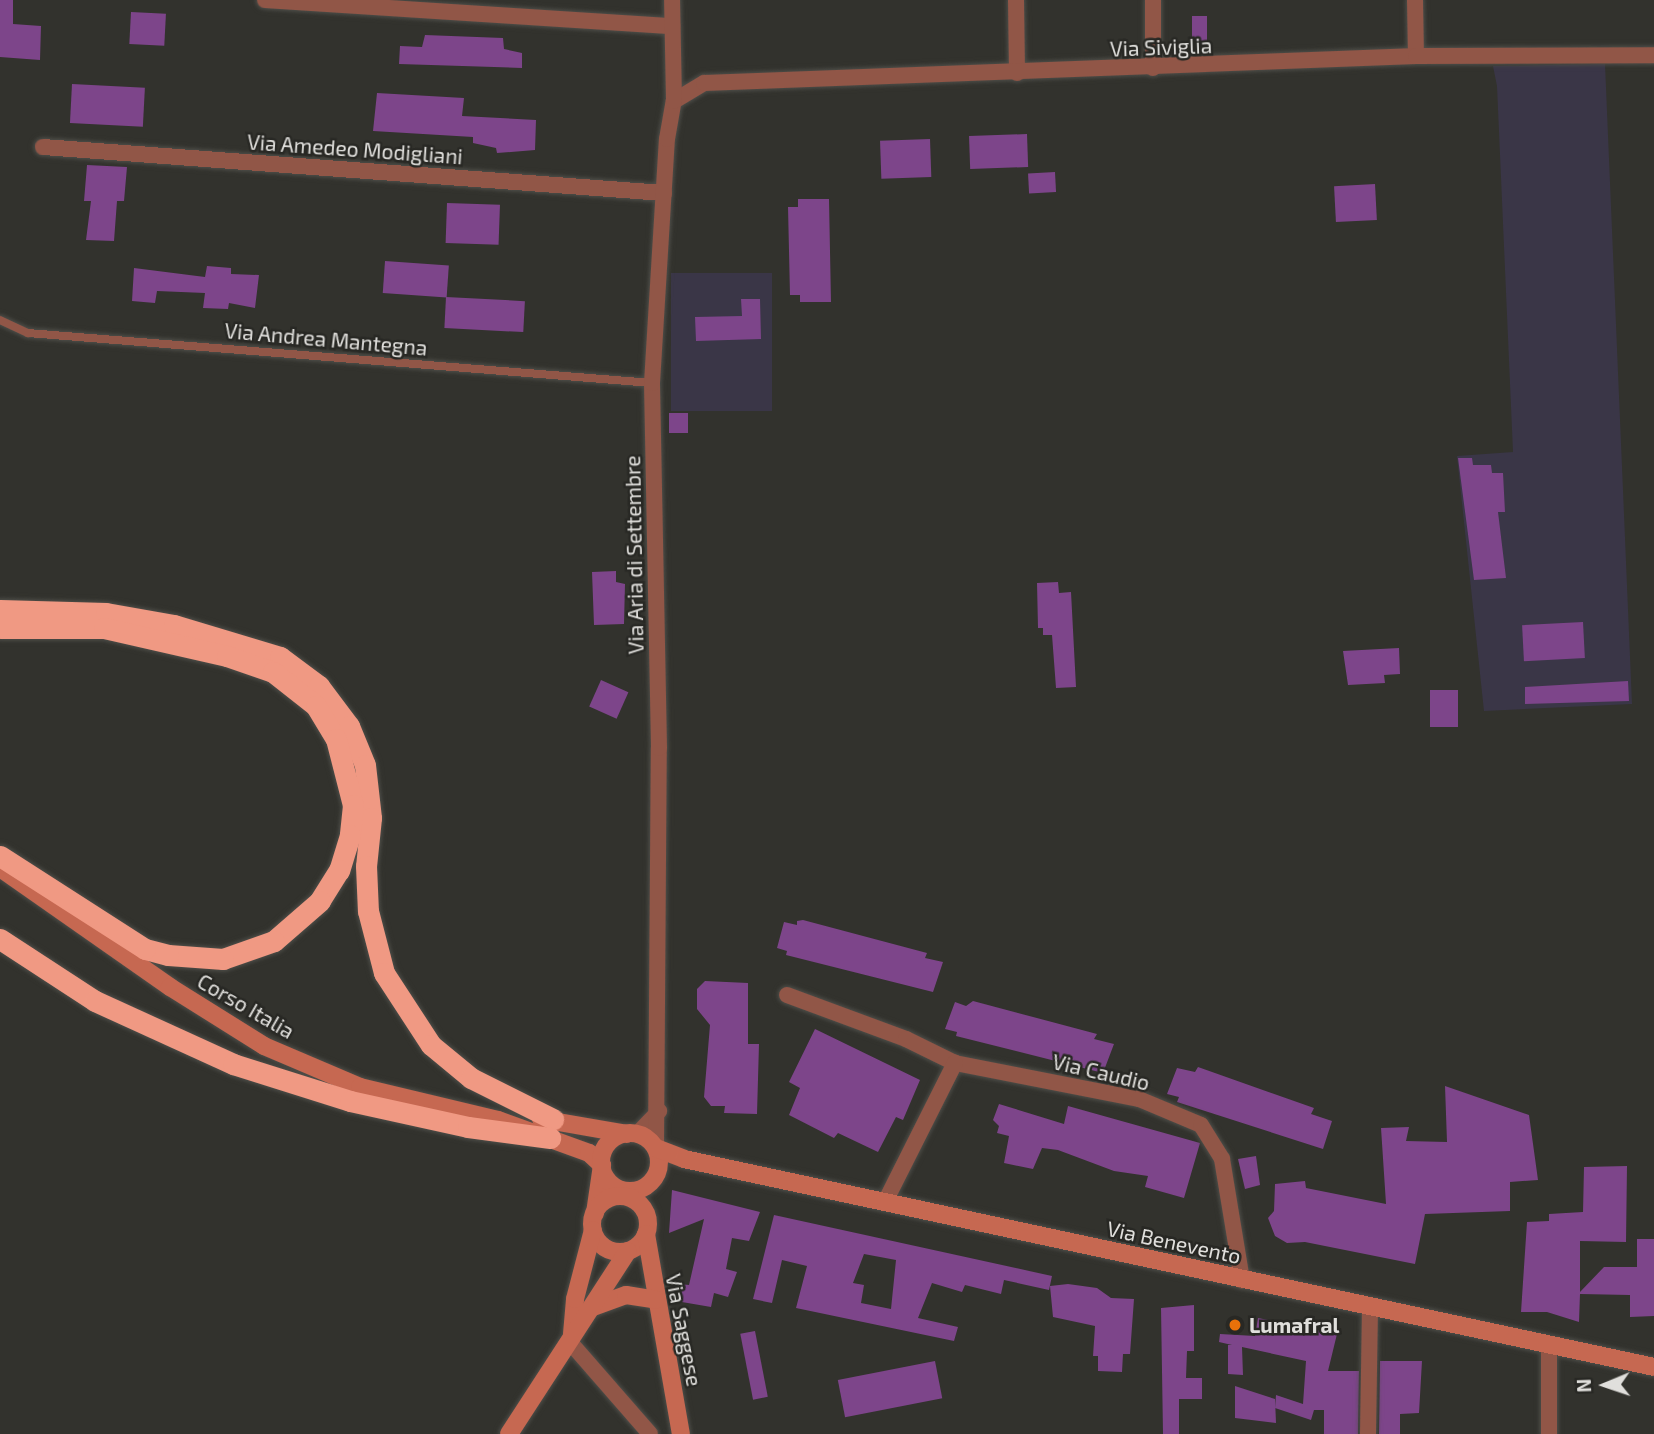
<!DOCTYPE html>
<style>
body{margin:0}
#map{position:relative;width:1654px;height:1434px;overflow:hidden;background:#32322d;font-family:"Exo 2",sans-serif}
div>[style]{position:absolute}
.industrial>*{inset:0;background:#3a3647;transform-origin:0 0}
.building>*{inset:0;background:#7d458a;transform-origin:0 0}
.roads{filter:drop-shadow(0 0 2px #4e4e49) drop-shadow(0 0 2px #4e4e49)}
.lane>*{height:8px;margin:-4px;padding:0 4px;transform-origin:4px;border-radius:4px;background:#915647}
.street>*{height:16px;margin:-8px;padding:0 8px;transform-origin:8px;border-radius:8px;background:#915647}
.secondary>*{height:18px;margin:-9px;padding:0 9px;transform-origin:9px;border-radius:9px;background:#c66851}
.secondary>.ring{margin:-9px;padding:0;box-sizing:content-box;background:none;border:18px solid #c66851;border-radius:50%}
.highway>*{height:21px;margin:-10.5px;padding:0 10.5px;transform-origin:10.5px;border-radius:10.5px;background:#f09983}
.dots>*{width:19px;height:19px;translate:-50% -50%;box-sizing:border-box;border:4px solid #282824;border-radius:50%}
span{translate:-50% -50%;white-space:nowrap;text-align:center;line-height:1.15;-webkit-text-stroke:5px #282824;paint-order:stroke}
.street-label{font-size:21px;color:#e0dfdc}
.poi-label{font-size:21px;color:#e0dfdc;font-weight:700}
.left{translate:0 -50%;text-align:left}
.north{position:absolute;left:1570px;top:1350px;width:70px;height:70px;-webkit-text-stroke:5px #282824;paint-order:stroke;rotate:268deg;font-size:19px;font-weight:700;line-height:28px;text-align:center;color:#e0dfdc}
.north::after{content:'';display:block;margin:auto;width:24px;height:32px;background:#e0dfdc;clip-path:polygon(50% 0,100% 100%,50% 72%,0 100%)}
</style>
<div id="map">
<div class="industrial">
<div style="clip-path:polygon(1605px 64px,1632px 704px,1484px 711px,1457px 456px,1513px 452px,1497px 86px,1493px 66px)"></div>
<div style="left:671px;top:273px;width:101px;height:138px"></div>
</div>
<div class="building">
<div style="clip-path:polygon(0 0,13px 0,13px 24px,41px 26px,40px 60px,0 57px)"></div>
<div style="left:131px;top:12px;width:35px;height:32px;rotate:3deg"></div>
<div style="left:1192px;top:16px;width:15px;height:34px"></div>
<div style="clip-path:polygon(425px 35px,503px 38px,504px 49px,522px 53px,522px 68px,399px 64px,400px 46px,422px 47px)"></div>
<div style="left:72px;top:84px;width:73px;height:39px;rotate:3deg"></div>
<div style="clip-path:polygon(377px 93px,464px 98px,462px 116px,536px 120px,535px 150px,497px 153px,496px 148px,473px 143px,473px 137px,373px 131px)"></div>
<div style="left:1027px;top:134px;width:33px;height:58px;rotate:88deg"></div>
<div style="left:930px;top:139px;width:38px;height:50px;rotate:88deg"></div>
<div style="clip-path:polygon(87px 165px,127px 167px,124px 201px,117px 201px,114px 241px,86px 240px,91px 201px,84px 201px)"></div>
<div style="left:1055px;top:172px;width:20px;height:27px;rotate:87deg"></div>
<div style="left:1375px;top:184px;width:36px;height:41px;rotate:87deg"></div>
<div style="clip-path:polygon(798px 199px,829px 199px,831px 302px,800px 302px,800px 295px,790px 295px,788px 207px,798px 207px)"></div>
<div style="left:447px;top:203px;width:53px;height:40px;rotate:2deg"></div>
<div style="left:385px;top:261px;width:64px;height:32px;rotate:4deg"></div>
<div style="clip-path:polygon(207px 266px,231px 268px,231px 274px,259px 275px,255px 308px,229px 303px,228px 309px,203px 308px,205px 293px,157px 291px,155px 303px,132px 301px,134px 268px,205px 277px)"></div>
<div style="left:446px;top:297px;width:79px;height:31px;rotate:3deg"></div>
<div style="clip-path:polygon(741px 299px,760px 299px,761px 339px,696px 341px,695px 317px,742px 316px)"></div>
<div style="left:688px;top:413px;width:20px;height:19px;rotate:90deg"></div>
<div style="clip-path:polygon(1458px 458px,1472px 458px,1473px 465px,1491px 465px,1492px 473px,1503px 473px,1505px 512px,1498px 512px,1506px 578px,1474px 580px)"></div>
<div style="clip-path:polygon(616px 571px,616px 582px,625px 584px,624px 624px,594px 625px,592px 572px)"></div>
<div style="clip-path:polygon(1058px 582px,1059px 593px,1071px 592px,1076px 687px,1056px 688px,1052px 635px,1043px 635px,1043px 628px,1038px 628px,1037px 583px)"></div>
<div style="left:1583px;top:622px;width:36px;height:61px;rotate:87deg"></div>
<div style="clip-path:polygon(1399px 648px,1400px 674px,1384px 675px,1385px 683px,1348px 685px,1343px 651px)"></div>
<div style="left:601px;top:680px;width:30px;height:29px;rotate:24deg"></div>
<div style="clip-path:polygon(1628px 681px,1629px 701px,1525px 704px,1525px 687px)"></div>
<div style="left:1430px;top:690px;width:28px;height:37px"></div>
<div style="clip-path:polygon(803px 920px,927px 953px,925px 958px,943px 962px,933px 992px,786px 955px,787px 951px,777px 948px,784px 922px,797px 925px,797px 921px)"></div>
<div style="clip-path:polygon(705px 981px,748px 983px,748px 1044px,759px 1044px,757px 1114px,724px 1113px,725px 1106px,711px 1106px,704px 1097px,710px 1025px,697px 1009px,697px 989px)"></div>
<div style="clip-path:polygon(973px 1001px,1097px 1034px,1094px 1039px,1114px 1044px,1103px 1073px,956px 1036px,957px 1032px,945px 1029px,955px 1002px,966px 1006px)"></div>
<div style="clip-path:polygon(815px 1029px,920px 1080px,903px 1120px,896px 1117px,878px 1152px,838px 1133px,834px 1138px,789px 1115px,800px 1088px,789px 1082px)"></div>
<div style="clip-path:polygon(1198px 1067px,1314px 1108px,1311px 1114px,1332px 1121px,1323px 1149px,1177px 1102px,1179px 1097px,1167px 1094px,1177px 1068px,1195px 1072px)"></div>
<div style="clip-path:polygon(1445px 1086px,1529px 1115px,1538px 1180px,1510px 1182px,1510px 1211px,1425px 1214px,1415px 1264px,1305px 1242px,1287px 1243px,1275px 1236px,1268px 1218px,1274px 1211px,1275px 1184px,1305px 1181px,1306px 1188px,1386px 1204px,1381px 1128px,1409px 1127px,1406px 1141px,1447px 1142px)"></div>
<div style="clip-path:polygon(999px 1104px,1064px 1124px,1068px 1106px,1200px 1143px,1184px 1198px,1145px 1187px,1148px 1176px,1114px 1171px,1058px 1150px,1042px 1148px,1033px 1169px,1004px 1163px,1009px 1136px,997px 1133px,999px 1126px,993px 1120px)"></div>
<div style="clip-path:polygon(1256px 1156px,1260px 1185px,1245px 1189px,1238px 1159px)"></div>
<div style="clip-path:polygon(1627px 1166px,1626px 1242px,1580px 1241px,1580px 1292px,1604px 1267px,1637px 1267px,1637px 1239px,1654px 1239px,1654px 1316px,1630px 1317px,1630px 1295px,1580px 1294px,1579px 1322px,1547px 1312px,1521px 1312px,1527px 1222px,1549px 1221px,1549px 1214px,1583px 1212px,1584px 1167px)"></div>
<div style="clip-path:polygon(672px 1190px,760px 1212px,749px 1241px,732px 1238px,726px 1269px,737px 1272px,728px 1297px,714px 1293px,711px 1307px,676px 1301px,679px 1284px,689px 1285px,704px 1219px,669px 1233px)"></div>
<div style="clip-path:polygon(evenodd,774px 1215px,1052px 1276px,1049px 1290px,1004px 1280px,1001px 1294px,965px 1285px,962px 1292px,932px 1283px,918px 1318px,958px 1327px,954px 1341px,796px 1308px,807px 1266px,782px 1260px,772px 1303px,753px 1299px,774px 1215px,864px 1254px,896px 1260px,891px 1309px,861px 1303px,864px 1285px,853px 1283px,864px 1254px)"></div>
<div style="clip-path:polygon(1068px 1284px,1097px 1288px,1111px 1298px,1134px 1299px,1130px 1354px,1123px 1354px,1122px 1372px,1098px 1371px,1098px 1356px,1093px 1356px,1095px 1326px,1053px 1317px,1050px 1286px)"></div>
<div style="clip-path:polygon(1194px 1305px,1194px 1351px,1187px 1351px,1186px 1378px,1202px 1378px,1202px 1399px,1179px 1399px,1179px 1434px,1163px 1434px,1161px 1308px)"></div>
<div style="clip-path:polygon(1258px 1318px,1337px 1334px,1328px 1371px,1359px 1371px,1358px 1434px,1324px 1434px,1324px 1410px,1314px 1410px,1311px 1420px,1275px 1408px,1276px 1395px,1303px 1404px,1306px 1361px,1242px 1347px,1243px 1375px,1228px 1374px,1228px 1345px,1232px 1345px,1219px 1342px,1220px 1334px,1255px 1336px)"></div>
<div style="left:755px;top:1331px;width:67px;height:15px;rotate:79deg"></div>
<div style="left:935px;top:1361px;width:38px;height:99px;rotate:79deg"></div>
<div style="clip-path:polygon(1380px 1361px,1422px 1361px,1419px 1413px,1400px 1414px,1400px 1434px,1379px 1434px)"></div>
<div style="clip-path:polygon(1235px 1386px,1275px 1399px,1276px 1423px,1235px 1418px)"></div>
</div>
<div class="roads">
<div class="lane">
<div style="left:0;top:320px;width:31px;rotate:25deg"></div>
<div style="left:28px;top:333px;width:626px;rotate:4.58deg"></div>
</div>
<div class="street">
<div style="left:265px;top:0;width:408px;rotate:3.7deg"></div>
<div style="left:1016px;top:0;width:73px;rotate:89.2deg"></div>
<div style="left:1415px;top:0;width:56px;rotate:89deg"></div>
<div style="left:1153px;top:68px;width:68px;rotate:-90deg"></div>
<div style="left:674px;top:101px;width:35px;rotate:-31deg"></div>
<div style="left:704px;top:83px;width:713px;rotate:-2.17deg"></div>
<div style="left:1416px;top:56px;width:238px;rotate:-0.2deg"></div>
<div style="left:43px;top:147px;width:623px;rotate:4.24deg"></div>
<div style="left:787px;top:995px;width:127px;rotate:20.3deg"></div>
<div style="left:906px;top:1039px;width:55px;rotate:26.1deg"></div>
<div style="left:955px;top:1063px;width:187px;rotate:11.1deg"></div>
<div style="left:1139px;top:1099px;width:67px;rotate:22.8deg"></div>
<div style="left:1201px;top:1125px;width:40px;rotate:58deg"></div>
<div style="left:1222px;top:1159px;width:123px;rotate:80.6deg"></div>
<div style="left:637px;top:1134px;width:32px;rotate:-46deg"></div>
<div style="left:656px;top:1148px;width:400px;rotate:-89.6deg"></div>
<div style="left:659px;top:748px;width:365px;rotate:-91.1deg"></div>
<div style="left:652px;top:383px;width:244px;rotate:-86.5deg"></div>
<div style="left:667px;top:139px;width:39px;rotate:-80deg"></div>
<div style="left:674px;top:101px;width:101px;rotate:-91.1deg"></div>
<div style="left:885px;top:1202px;width:156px;rotate:-63.3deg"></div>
<div style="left:569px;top:1341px;width:123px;rotate:48.9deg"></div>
<div style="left:1368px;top:1434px;width:126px;rotate:-89.1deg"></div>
<div style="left:1549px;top:1434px;width:89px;rotate:-90deg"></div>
</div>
<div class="secondary">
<div style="left:0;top:868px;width:208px;rotate:35deg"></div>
<div style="left:170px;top:987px;width:111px;rotate:32.1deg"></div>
<div style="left:264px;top:1046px;width:104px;rotate:23.1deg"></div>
<div style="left:360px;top:1087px;width:142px;rotate:13.4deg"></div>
<div style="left:498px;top:1120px;width:97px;rotate:19.9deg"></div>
<div style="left:589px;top:1153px;width:18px;rotate:43deg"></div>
<div style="left:602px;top:1165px;width:49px;rotate:98.3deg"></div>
<div style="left:541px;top:1119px;width:87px;rotate:9.9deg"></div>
<div class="ring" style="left:601px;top:1133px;width:40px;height:40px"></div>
<div style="left:656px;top:1148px;width:30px;rotate:21deg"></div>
<div style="left:684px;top:1159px;width:992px;rotate:12.1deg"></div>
<div class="ring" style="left:592px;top:1196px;width:38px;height:38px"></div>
<div style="left:646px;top:1234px;width:203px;rotate:80.1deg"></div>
<div style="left:593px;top:1307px;width:35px;rotate:-20deg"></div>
<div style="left:626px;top:1295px;width:30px;rotate:9deg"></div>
<div style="left:572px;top:1334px;width:35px;rotate:-85deg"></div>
<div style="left:575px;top:1299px;width:71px;rotate:-75.4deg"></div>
<div style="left:509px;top:1434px;width:218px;rotate:-57deg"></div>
</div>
<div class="highway">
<div style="left:0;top:610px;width:106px;rotate:1.6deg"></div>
<div style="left:106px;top:613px;width:69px;rotate:10deg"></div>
<div style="left:174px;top:625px;width:111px;rotate:16.8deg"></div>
<div style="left:280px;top:657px;width:49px;rotate:36.6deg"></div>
<div style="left:319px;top:686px;width:50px;rotate:53.1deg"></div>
<div style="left:349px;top:726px;width:42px;rotate:67.7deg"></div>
<div style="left:365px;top:765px;width:53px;rotate:83.5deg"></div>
<div style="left:371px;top:818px;width:48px;rotate:95.9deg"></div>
<div style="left:366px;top:866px;width:45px;rotate:87.5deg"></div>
<div style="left:368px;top:911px;width:64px;rotate:75.5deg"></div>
<div style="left:384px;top:973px;width:86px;rotate:56.9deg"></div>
<div style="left:431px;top:1045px;width:52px;rotate:39.5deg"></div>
<div style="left:471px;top:1078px;width:92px;rotate:26.6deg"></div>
<div style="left:0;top:628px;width:104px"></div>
<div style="left:104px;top:628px;width:126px;rotate:12.8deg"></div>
<div style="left:227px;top:656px;width:49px;rotate:19.2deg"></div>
<div style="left:273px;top:672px;width:55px;rotate:38.3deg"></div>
<div style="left:316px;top:706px;width:39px;rotate:59deg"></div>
<div style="left:336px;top:739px;width:68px;rotate:75.6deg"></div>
<div style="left:353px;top:805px;width:30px;rotate:96deg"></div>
<div style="left:350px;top:835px;width:37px;rotate:107deg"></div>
<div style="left:339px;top:870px;width:36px;rotate:122deg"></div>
<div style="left:320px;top:901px;width:61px;rotate:139deg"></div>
<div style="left:274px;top:941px;width:54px;rotate:160.6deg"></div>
<div style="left:223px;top:959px;width:55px;rotate:-175.8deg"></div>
<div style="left:168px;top:955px;width:24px;rotate:-165deg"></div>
<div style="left:145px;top:949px;width:172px;rotate:-147.3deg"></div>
<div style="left:0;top:939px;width:113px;rotate:33.1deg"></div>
<div style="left:95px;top:1001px;width:152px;rotate:24.5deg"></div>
<div style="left:233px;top:1064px;width:123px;rotate:17.5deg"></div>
<div style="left:350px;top:1101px;width:121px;rotate:12.4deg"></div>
<div style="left:468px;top:1127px;width:83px;rotate:7.6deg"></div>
</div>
</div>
<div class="dots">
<div style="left:1235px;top:1325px;background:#e8710a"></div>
</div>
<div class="street-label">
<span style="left:1161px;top:47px;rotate:-2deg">Via Siviglia</span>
<span style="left:355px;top:149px;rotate:4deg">Via Amedeo Modigliani</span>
<span style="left:326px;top:339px;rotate:5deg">Via Andrea Mantegna</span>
<span style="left:634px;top:555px;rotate:-91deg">Via Aria di Settembre</span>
<span style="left:246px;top:1006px;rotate:30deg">Corso Italia</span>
<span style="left:1101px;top:1072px;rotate:13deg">Via Caudio</span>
<span style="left:1174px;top:1242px;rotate:12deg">Via Benevento</span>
<span style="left:684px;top:1330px;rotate:79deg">Via Saggese</span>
</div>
<div class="poi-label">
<span class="left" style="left:1249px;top:1325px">Lumafral</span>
</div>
<div class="north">N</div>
</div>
